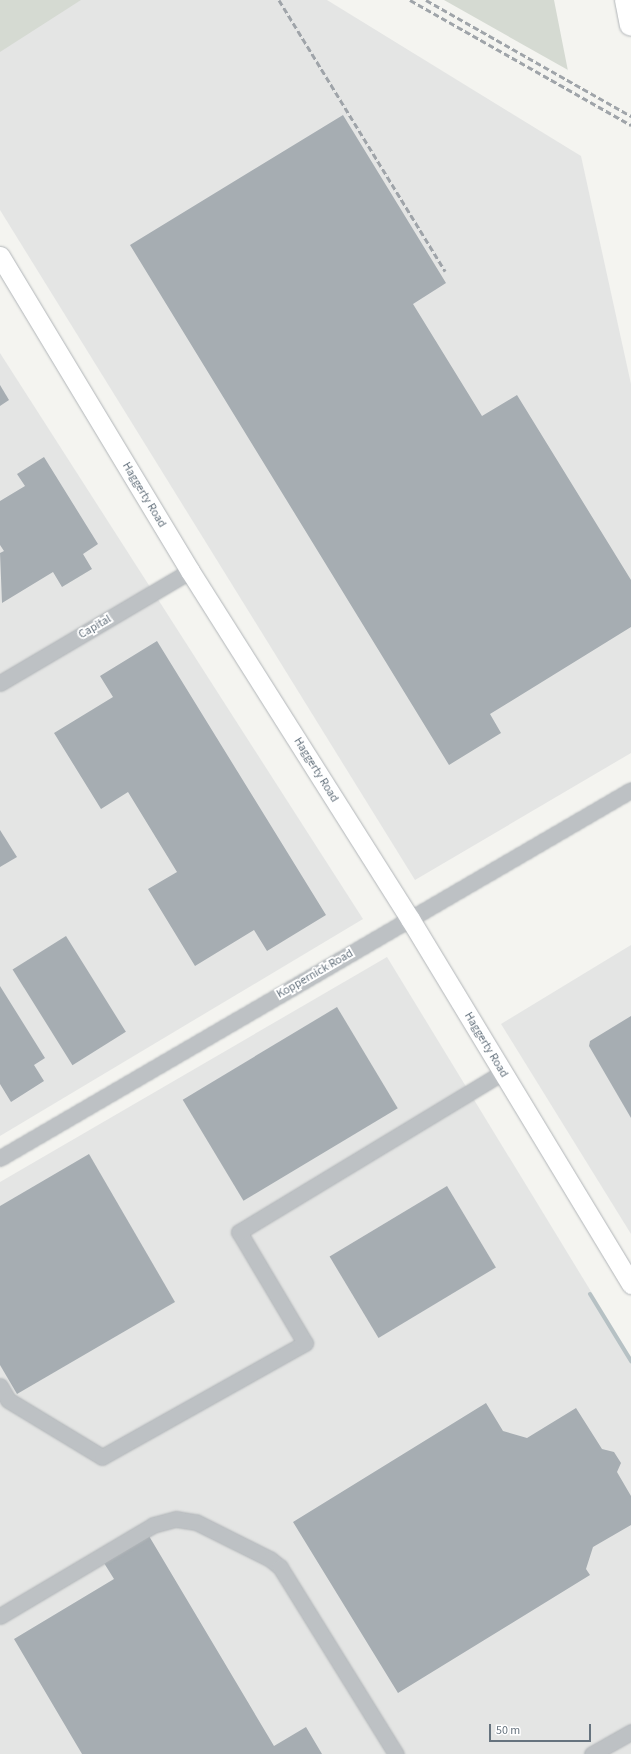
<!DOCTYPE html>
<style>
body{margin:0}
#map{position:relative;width:631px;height:1754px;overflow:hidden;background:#f4f4f0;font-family:"Source Sans 3",sans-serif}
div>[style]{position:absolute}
.built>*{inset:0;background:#e4e5e4}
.green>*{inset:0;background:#d5dad2}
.stream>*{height:4px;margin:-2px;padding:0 2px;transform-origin:2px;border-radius:2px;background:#b6c1c4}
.building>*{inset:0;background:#a6adb2;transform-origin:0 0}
.roads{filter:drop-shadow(0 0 1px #b1b5b8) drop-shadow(0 0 1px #b1b5b8)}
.minor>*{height:15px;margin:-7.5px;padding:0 7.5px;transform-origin:7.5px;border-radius:7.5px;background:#bdc1c4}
.major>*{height:19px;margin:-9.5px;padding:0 9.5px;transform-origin:9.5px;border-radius:9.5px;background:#fff}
.highway>*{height:22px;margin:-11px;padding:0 11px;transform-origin:11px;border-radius:11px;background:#fff}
.rail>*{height:3px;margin-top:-1.5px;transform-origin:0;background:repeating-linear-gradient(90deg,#9fa4a9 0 6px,transparent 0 9px)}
span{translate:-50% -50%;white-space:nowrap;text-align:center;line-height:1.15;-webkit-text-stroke:4px #fff;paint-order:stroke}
.street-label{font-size:12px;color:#66737e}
.scale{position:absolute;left:489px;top:1724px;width:102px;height:18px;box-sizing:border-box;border:2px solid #66737e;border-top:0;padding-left:5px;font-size:12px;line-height:14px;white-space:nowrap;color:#66737e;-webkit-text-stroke:3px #fff;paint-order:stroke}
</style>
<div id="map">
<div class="built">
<div style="clip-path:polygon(80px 0,327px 0,581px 156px,631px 384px,631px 753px,415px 880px,0 210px,0 49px)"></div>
<div style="clip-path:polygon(0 353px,363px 919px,0 1136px)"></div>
<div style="clip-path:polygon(631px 945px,631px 1234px,501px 1024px)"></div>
<div style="clip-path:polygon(387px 957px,631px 1357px,631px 1754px,0 1754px,0 1182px)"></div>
</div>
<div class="green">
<div style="clip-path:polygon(0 0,81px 0,0 52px)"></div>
<div style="clip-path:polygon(444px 0,554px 0,568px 71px,568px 70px)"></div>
</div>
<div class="stream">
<div style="left:590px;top:1294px;width:79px;rotate:58.5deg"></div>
</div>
<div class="building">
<div style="clip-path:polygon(343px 115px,446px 283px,413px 304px,482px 416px,517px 395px,631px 580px,631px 627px,490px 714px,501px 733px,449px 765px,130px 245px)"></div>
<div style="clip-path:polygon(0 385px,9px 400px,0 406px)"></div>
<div style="clip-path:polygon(44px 457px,98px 544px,83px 554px,92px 569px,62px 587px,53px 572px,2px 603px,0 553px,4px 551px,0 545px,0 501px,25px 486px,17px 474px)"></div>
<div style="clip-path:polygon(157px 641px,326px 915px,267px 951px,254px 930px,195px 966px,148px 889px,177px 872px,128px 792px,101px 809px,54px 733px,113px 697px,100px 676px)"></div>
<div style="clip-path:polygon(0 830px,17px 857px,0 867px)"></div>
<div style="left:66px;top:936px;width:113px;height:63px;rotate:58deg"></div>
<div style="clip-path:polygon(0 986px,45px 1058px,34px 1065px,44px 1081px,11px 1102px,0 1084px)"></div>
<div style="left:337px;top:1007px;width:118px;height:180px;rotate:59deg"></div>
<div style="clip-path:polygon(631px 1016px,631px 1118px,589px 1046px,590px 1041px)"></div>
<div style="clip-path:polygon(89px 1154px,175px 1302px,17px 1394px,0 1365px,0 1206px)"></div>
<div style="left:447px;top:1186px;width:95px;height:137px;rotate:59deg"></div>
<div style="clip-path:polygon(486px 1403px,503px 1431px,527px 1438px,576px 1408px,602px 1449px,614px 1452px,621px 1463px,617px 1472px,631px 1496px,631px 1525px,593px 1547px,586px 1569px,590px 1575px,398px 1693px,293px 1522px)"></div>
<div style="clip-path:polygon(149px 1536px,274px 1746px,306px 1727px,322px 1754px,82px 1754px,14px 1639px,114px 1579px,104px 1563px)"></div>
</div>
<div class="roads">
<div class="minor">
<div style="left:0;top:683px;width:221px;rotate:-30.5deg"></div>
<div style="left:0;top:1158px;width:730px;rotate:-30.25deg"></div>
<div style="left:0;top:1386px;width:16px;rotate:60deg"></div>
<div style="left:8px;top:1400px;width:110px;rotate:31.2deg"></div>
<div style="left:102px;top:1457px;width:233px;rotate:-29.3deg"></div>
<div style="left:305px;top:1343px;width:129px;rotate:-120.7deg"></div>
<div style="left:239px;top:1232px;width:309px;rotate:-31.2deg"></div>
<div style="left:0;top:1616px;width:178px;rotate:-30.7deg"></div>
<div style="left:153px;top:1525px;width:24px;rotate:-15deg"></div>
<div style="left:176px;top:1519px;width:20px;rotate:9deg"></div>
<div style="left:196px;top:1522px;width:83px;rotate:26.6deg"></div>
<div style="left:270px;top:1559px;width:13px;rotate:39deg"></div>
<div style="left:280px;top:1567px;width:220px;rotate:58.2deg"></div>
<div style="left:592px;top:1754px;width:45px;rotate:-29.4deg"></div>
</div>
<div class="major">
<div style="left:0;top:256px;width:368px;rotate:58.9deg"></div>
<div style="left:190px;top:571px;width:412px;rotate:57.7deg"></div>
<div style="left:410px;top:919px;width:427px;rotate:58.8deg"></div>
</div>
<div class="highway">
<div style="left:626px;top:0;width:25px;rotate:79deg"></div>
</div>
</div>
<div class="rail">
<div style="left:279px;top:0;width:318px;rotate:58.5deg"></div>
<div style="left:410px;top:0;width:254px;rotate:29.5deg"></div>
<div style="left:426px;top:0;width:236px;rotate:29.5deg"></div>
</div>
<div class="street-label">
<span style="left:144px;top:495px;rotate:59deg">Haggerty Road</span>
<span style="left:95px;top:627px;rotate:-30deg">Capital</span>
<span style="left:316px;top:770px;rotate:58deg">Haggerty Road</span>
<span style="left:315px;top:974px;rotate:-30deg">Koppernick Road</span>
<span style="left:486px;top:1045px;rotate:59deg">Haggerty Road</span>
</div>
<div class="scale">50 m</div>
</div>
